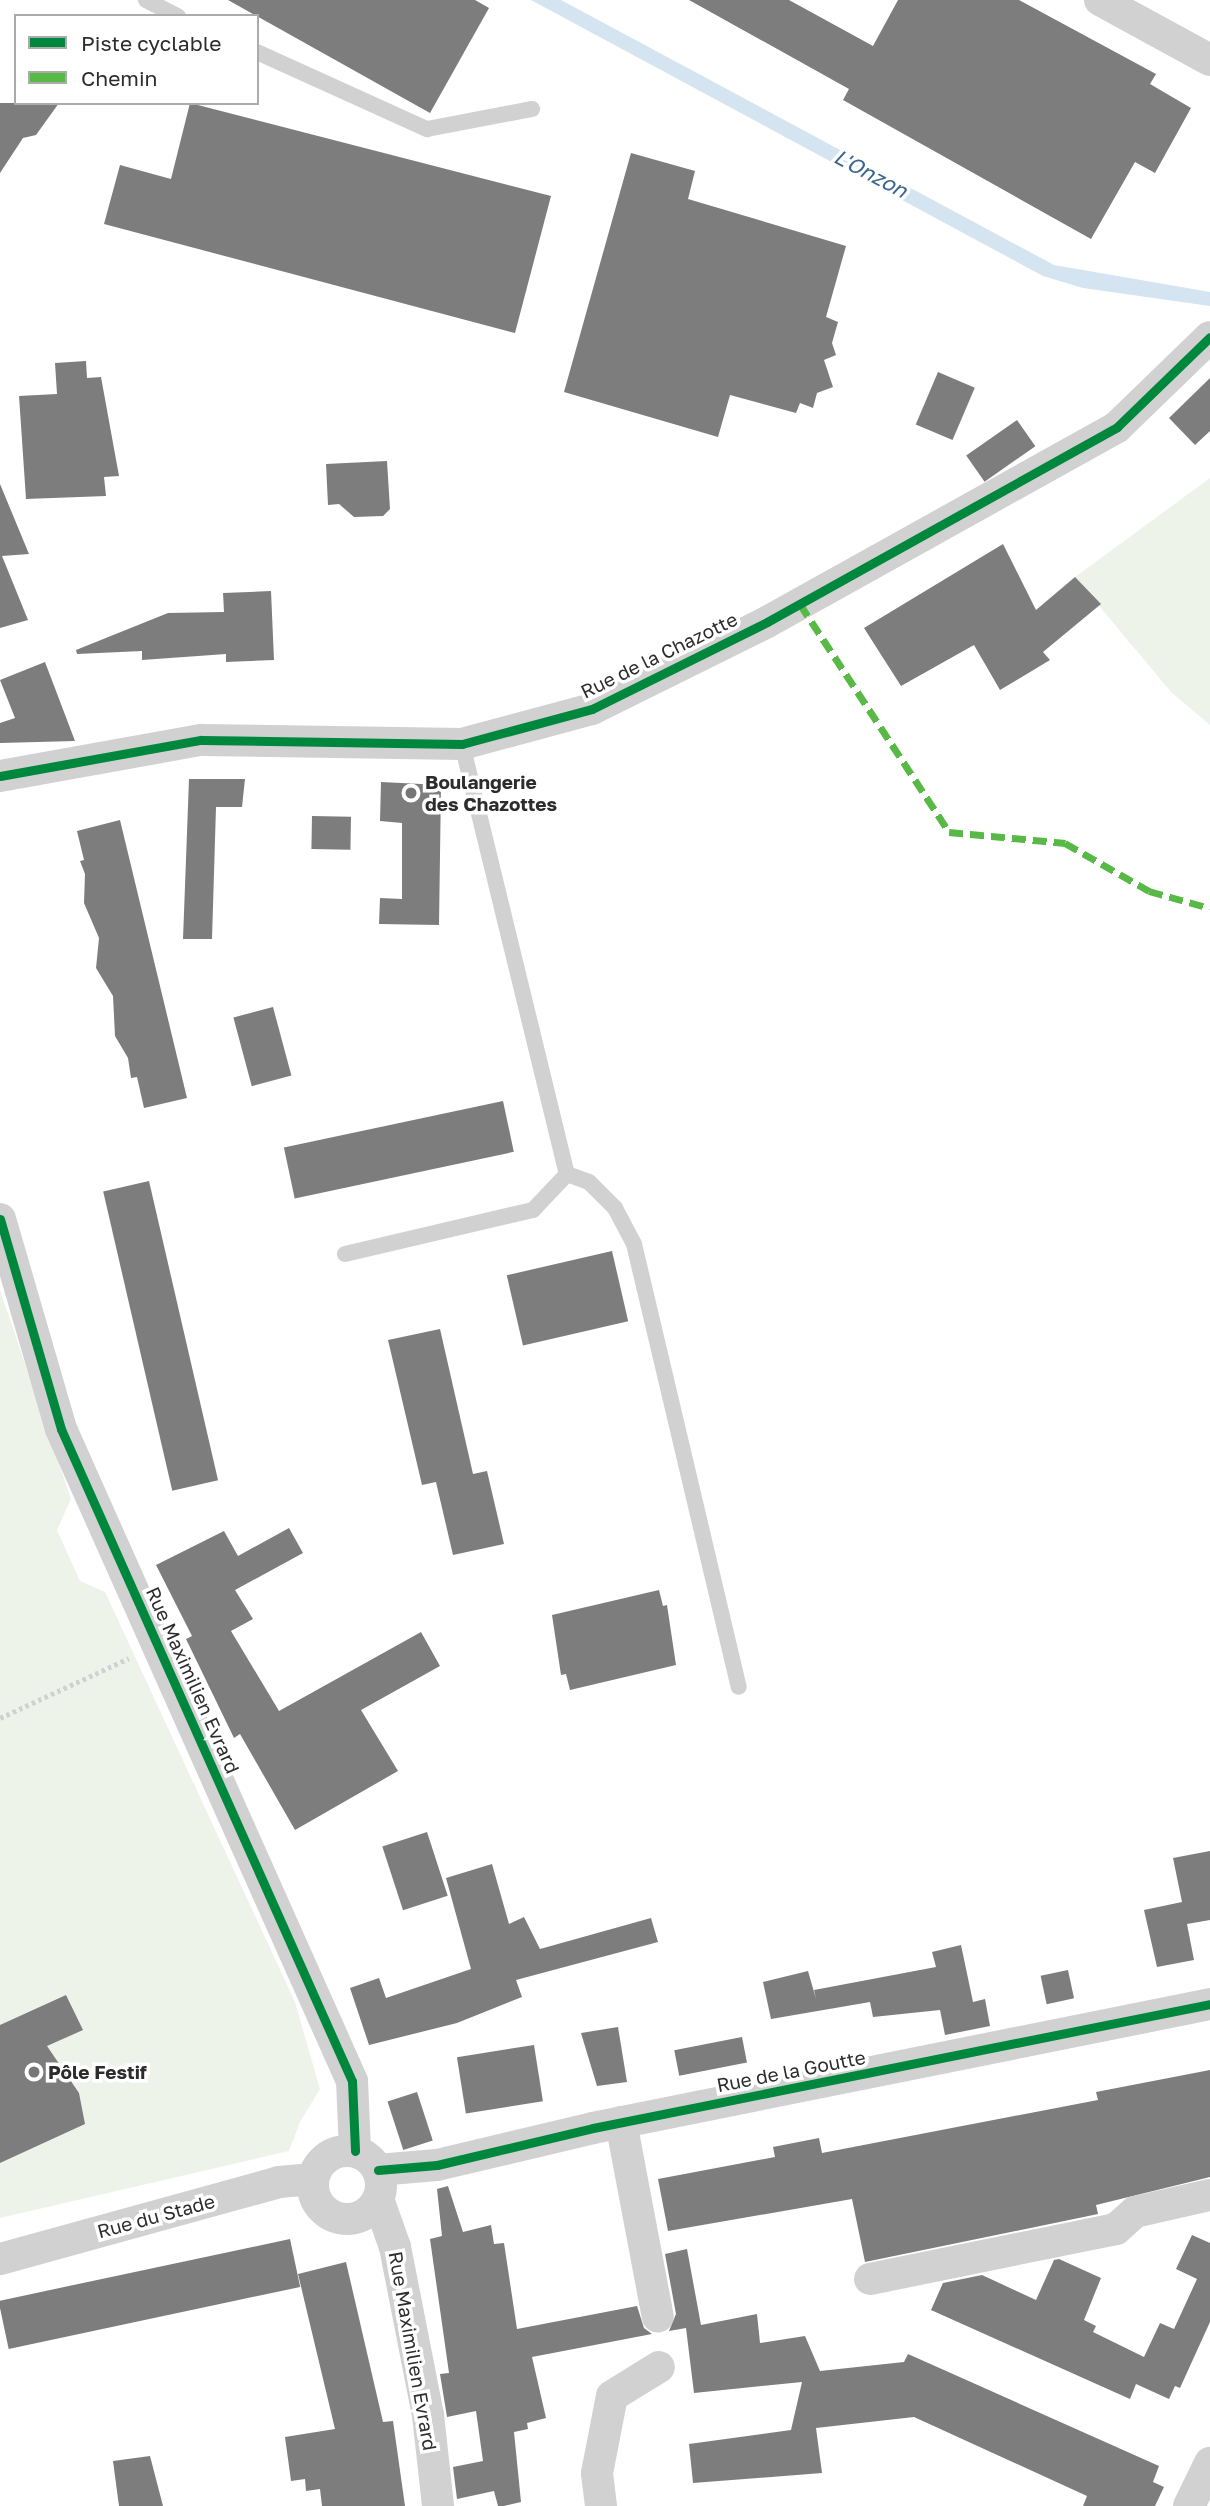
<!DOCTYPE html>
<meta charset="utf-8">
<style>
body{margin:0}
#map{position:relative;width:1210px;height:2506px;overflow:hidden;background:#fff;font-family:"Golos Text",sans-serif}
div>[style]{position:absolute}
.green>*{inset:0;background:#eef3ea}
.water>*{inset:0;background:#d5e4f1}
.building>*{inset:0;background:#7d7d7d;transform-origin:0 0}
.path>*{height:4.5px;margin-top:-2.25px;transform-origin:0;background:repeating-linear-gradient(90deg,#d1d1d1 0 3.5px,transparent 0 7px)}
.service>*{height:16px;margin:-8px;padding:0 8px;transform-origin:8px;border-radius:8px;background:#d1d1d1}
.minor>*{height:32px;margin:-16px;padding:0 16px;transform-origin:16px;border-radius:16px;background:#d1d1d1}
.minor>.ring{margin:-16px;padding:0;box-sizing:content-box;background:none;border:32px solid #d1d1d1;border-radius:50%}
.quiet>*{height:7px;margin-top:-3.5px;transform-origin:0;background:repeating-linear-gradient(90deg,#58b947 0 14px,transparent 0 21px)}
.cycleway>*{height:9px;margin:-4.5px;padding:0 4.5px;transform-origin:4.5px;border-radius:4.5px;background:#00873e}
.dots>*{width:19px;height:19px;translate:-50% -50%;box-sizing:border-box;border:4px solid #fff;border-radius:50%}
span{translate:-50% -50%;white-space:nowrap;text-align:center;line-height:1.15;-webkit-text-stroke:7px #fff;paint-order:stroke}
.street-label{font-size:19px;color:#2c2c2c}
.poi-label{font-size:19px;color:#2c2c2c;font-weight:700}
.left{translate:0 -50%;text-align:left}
.water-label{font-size:21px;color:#38658f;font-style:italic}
.legend{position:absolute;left:14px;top:14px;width:245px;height:91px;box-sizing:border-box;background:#fff;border:2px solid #ababab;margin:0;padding:9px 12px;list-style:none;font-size:21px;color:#2c2c2c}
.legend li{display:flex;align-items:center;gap:14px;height:35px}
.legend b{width:35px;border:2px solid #ababab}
</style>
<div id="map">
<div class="green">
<div style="clip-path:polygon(1210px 478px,1210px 725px,1171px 692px,1075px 577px)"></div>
<div style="clip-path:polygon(0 1290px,71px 1499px,57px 1530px,80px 1581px,105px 1592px,295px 2002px,320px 2089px,300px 2122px,289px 2151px,0 2218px)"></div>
</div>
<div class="water">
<div style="clip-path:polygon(531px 0,561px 0,1054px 265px,1210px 292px,1210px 306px,1083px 288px,1043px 276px)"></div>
</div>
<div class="building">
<div style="clip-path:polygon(228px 0,475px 0,489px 8px,430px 113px)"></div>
<div style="clip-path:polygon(689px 0,789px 0,873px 46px,898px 0,1019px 0,1156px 74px,1150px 84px,1191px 108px,1155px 173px,1135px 162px,1091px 239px,843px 100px,849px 89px)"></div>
<div style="clip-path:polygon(0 103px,59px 103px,36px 135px,23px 138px,0 173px)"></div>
<div style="clip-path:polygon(190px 103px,551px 196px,515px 333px,104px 224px,120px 165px,171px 179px)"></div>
<div style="clip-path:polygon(631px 153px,695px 171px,688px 199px,846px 246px,826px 317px,838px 322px,832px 343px,836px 355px,824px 360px,833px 387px,817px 393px,813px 408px,800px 403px,796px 413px,730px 395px,718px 437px,564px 392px)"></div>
<div style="clip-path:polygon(86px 361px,87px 378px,101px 377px,119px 476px,104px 477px,106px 496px,26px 499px,19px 396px,57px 394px,55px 363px)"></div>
<div style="left:938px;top:372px;width:40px;height:57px;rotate:23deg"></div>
<div style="clip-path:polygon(1210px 378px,1210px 431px,1195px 445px,1169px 418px)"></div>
<div style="left:1017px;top:420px;width:32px;height:62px;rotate:55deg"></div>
<div style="clip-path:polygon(387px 461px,390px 509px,383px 516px,354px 517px,339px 504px,328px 505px,326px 464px)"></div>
<div style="clip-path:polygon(0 484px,29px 554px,2px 556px,28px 620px,0 628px)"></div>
<div style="clip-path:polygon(1003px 544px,1036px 610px,1075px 577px,1101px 604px,1043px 652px,1050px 660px,1000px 690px,974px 645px,901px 686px,864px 628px)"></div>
<div style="clip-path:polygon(271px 591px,274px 660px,226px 662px,226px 654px,142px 660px,142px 651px,77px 654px,76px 650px,168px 613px,224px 612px,223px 593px)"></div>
<div style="clip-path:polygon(45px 662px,75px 741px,0 743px,0 723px,15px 718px,0 680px)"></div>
<div style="clip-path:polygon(189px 779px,245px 779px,242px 807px,216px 807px,212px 939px,183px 939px)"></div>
<div style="clip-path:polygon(381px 782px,441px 785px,439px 925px,379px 924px,380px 898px,402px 899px,402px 823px,380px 821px)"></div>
<div style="left:312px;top:816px;width:39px;height:33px;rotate:1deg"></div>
<div style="clip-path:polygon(120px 820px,187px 1098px,144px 1108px,137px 1077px,131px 1078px,128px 1058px,115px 1036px,113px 996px,96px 968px,99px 938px,84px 903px,85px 874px,80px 861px,84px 860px,77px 831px)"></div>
<div style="left:273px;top:1007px;width:71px;height:41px;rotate:75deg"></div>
<div style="left:503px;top:1101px;width:52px;height:224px;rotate:78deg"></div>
<div style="left:149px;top:1181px;width:307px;height:47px;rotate:77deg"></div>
<div style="left:612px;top:1251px;width:72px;height:108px;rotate:77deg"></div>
<div style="clip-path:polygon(440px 1329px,473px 1474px,487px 1471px,504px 1544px,453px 1555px,436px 1482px,422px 1485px,388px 1340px)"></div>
<div style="clip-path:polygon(289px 1528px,303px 1553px,235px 1590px,253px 1619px,231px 1631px,279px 1711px,421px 1632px,440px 1666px,361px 1710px,398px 1771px,295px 1830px,240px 1734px,234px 1738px,186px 1639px,192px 1636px,156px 1565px,224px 1531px,238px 1556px)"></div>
<div style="clip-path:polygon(659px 1590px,663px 1606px,667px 1605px,676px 1665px,570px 1690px,566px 1674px,561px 1675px,552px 1615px)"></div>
<div style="left:427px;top:1832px;width:67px;height:47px;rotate:72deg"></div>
<div style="clip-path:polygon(1210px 1851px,1210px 1920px,1187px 1924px,1194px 1960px,1157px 1967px,1144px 1910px,1182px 1902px,1173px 1858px)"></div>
<div style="clip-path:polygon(492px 1864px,509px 1924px,524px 1917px,540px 1949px,651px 1918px,658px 1942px,516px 1980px,522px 1997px,457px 2023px,369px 2045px,350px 1988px,379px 1978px,386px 1998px,471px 1969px,446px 1878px)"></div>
<div style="clip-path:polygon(961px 1945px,973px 2002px,985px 1999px,990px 2026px,945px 2035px,940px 2010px,873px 2017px,870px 2002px,771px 2019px,763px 1982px,808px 1971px,816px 1999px,814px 1990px,936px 1967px,932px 1952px)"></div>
<div style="left:1068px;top:1970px;width:29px;height:28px;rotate:78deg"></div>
<div style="clip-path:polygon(66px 1995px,83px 2030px,47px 2046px,79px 2093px,85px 2124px,0 2163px,0 2025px)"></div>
<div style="clip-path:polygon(618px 2027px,627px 2082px,597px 2086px,581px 2033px)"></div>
<div style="left:742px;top:2037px;width:26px;height:69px;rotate:79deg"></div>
<div style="left:534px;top:2045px;width:57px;height:78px;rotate:81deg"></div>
<div style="clip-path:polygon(1210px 2070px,1210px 2177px,1096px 2205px,1098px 2214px,865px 2262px,852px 2199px,668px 2231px,658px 2179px,775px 2157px,773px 2147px,819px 2138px,822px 2153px,1098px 2100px,1096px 2092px)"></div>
<div style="left:417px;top:2092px;width:51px;height:31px;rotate:72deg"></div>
<div style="clip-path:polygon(448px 2186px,463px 2232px,491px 2225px,494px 2244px,504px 2243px,517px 2329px,637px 2306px,644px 2328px,652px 2334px,532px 2357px,546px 2418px,527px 2423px,528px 2429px,514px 2432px,521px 2502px,504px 2506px,498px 2506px,494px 2491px,457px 2499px,453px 2467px,483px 2461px,476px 2411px,447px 2417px,440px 2374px,449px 2373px,430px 2239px,442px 2236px,437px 2189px)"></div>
<div style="clip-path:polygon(1192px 2235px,1210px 2243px,1210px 2322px,1180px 2388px,1175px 2386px,1169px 2399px,1136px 2384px,1130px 2399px,931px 2310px,943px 2283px,982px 2275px,1036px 2300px,1054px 2260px,1059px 2259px,1101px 2278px,1084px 2320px,1096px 2326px,1093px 2332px,1144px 2357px,1160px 2323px,1174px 2329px,1197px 2279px,1176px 2269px)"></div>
<div style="left:290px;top:2239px;width:49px;height:298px;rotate:78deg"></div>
<div style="clip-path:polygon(687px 2249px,701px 2325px,757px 2314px,760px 2343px,805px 2336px,820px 2371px,904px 2362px,908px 2354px,1159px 2466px,1153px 2482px,1164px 2487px,1155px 2506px,1083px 2506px,1087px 2496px,914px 2417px,816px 2428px,822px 2473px,693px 2483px,689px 2444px,791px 2430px,802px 2382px,694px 2393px,686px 2328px,669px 2331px,676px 2314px,665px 2254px)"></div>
<div style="clip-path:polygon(346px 2262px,383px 2422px,393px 2421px,405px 2506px,322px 2506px,320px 2489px,306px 2491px,305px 2479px,291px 2481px,285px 2437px,335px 2429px,298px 2274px)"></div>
<div style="clip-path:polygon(150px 2456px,163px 2506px,119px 2506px,113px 2461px)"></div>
</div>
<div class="path">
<div style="left:0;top:1718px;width:142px;rotate:-24.9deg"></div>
</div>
<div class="service">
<div style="left:146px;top:0;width:36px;rotate:27deg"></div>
<div style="left:257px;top:52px;width:187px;rotate:24.4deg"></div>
<div style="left:427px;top:129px;width:107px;rotate:-10.8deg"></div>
<div style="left:462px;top:744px;width:443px;rotate:76.3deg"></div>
<div style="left:567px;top:1174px;width:23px;rotate:20deg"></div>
<div style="left:589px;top:1182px;width:37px;rotate:45deg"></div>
<div style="left:615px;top:1208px;width:41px;rotate:62.2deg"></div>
<div style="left:634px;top:1244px;width:455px;rotate:76.7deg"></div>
<div style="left:345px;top:1254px;width:193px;rotate:-13.2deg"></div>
<div style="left:533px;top:1210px;width:50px;rotate:-46.6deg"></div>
</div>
<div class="minor">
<div style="left:1100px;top:0;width:125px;rotate:28.6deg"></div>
<div style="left:0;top:776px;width:204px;rotate:-10.2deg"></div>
<div style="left:201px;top:740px;width:261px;rotate:0.9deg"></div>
<div style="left:462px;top:744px;width:135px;rotate:-15.1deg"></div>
<div style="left:592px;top:709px;width:195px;rotate:-26.4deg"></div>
<div style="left:767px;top:622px;width:401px;rotate:-29.1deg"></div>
<div style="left:1117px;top:427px;width:129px;rotate:-44.1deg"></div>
<div style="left:0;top:1219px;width:219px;rotate:73.8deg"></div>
<div style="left:61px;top:1429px;width:714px;rotate:65.95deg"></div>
<div style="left:352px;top:2081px;width:70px;rotate:87.5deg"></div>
<div style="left:621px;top:2122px;width:198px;rotate:79.3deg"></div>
<div class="ring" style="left:313px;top:2151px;width:36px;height:36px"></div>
<div style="left:378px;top:2170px;width:59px;rotate:-4.8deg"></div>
<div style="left:437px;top:2165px;width:160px;rotate:-13.3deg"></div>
<div style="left:593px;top:2128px;width:629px;rotate:-11.36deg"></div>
<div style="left:378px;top:2199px;width:51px;rotate:70.5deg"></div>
<div style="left:395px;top:2247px;width:171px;rotate:78.9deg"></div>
<div style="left:428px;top:2415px;width:92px;rotate:83.7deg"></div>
<div style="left:0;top:2259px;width:289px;rotate:-15.4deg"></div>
<div style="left:279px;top:2182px;width:34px;rotate:-5deg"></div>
<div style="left:870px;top:2279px;width:251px;rotate:-11.5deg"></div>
<div style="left:1116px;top:2229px;width:25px;rotate:-42deg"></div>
<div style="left:1135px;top:2212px;width:77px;rotate:-12.8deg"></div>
<div style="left:601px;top:2506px;width:33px;rotate:-97deg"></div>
<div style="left:597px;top:2473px;width:78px;rotate:-79deg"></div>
<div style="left:612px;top:2396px;width:55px;rotate:-31.7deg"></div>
<div style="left:1189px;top:2506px;width:48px;rotate:-64deg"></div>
</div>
<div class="quiet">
<div style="left:800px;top:604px;width:272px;rotate:56.8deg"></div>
<div style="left:949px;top:832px;width:117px;rotate:5.4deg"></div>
<div style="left:1065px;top:843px;width:97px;rotate:29.7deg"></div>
<div style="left:1149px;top:891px;width:63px;rotate:15.6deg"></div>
</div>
<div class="cycleway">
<div style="left:0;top:776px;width:204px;rotate:-10.2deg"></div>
<div style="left:201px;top:740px;width:261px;rotate:0.9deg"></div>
<div style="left:462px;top:744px;width:135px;rotate:-15.1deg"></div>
<div style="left:592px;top:709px;width:195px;rotate:-26.4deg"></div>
<div style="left:767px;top:622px;width:401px;rotate:-29.1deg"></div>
<div style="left:1117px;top:427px;width:129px;rotate:-44.1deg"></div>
<div style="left:0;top:1219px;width:219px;rotate:73.8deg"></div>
<div style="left:61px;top:1429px;width:714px;rotate:65.95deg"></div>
<div style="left:352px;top:2081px;width:70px;rotate:87.5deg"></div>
<div style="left:378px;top:2170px;width:59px;rotate:-4.8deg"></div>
<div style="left:437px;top:2165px;width:160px;rotate:-13.3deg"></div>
<div style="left:593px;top:2128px;width:629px;rotate:-11.36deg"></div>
</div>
<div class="dots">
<div style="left:411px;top:793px;background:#767676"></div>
<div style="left:34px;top:2072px;background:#767676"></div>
</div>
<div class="street-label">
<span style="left:659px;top:655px;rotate:-26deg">Rue de la Chazotte</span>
<span style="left:193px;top:1680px;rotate:66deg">Rue Maximilien Evrard</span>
<span style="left:791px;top:2071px;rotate:-11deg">Rue de la Goutte</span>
<span style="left:156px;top:2216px;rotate:-15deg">Rue du Stade</span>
<span style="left:413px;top:2351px;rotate:80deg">Rue Maximilien Evrard</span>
</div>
<div class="poi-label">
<span class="left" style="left:425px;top:793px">Boulangerie<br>des Chazottes</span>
<span class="left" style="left:48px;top:2072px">Pôle Festif</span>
</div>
<div class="water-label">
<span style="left:871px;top:173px;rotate:28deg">L'Onzon</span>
</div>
<ul class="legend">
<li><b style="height:9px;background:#00873e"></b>Piste cyclable</li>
<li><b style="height:9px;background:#58b947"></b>Chemin</li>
</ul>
</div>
